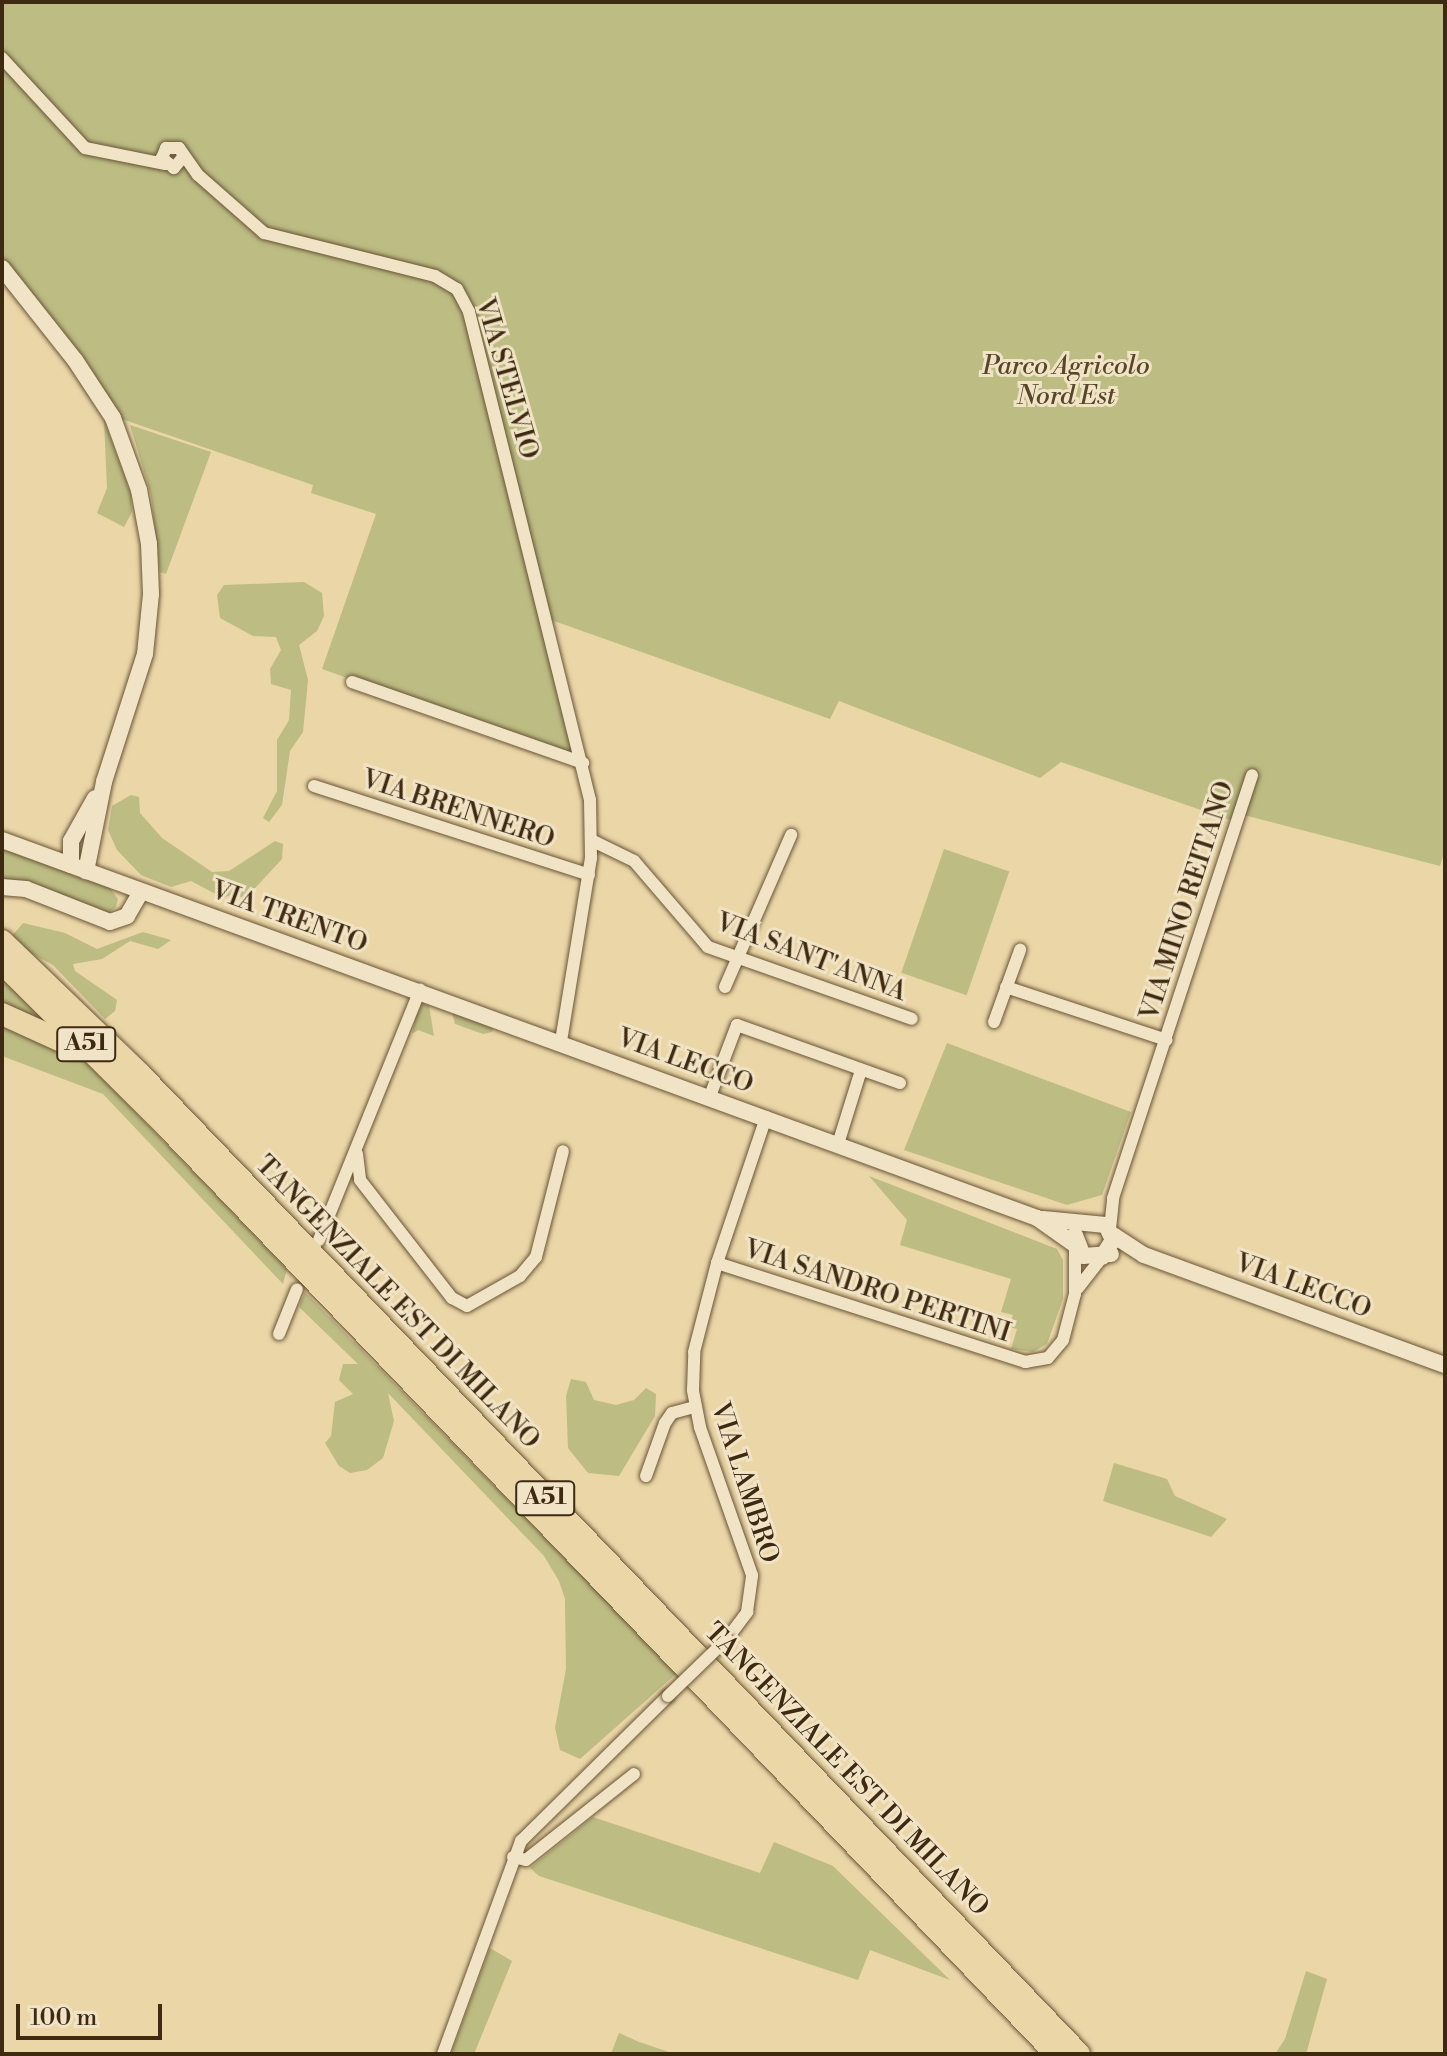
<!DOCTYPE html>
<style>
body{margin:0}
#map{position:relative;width:1447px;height:2056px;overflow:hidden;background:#ead6a7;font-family:"Libre Bodoni",serif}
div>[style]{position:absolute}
.green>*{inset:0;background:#bcbc83;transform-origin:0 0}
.roads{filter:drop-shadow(0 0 2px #695436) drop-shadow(0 0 2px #695436)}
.street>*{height:12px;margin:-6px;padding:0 6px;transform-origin:6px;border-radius:6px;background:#f1e4c6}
.secondary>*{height:16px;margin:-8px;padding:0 8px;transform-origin:8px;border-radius:8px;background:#f1e4c6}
.highway>*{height:22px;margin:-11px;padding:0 11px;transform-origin:11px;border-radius:11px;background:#ead6a7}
.bridges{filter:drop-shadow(0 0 2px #695436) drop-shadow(0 0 2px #695436)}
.street-bridge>*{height:12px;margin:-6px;padding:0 6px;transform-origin:6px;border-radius:6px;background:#f1e4c6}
span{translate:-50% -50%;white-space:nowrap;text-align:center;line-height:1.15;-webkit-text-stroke:6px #f1e4c6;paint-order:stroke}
.shield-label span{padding:2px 6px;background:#f1e4c6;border:2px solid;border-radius:6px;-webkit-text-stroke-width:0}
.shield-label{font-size:24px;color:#3e2911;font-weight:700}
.park-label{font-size:26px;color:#574628;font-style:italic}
.street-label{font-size:26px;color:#3e2911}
.frame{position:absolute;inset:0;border:4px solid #3e2911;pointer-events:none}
.scale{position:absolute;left:16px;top:2004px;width:146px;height:36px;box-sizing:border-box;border:4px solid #3e2911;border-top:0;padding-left:10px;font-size:24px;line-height:28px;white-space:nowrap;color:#3e2911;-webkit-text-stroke:6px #f1e4c6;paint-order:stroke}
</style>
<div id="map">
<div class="green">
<div style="clip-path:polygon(2px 2px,1445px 2px,1445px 850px,1440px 866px,1240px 814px,1236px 822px,1061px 762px,1040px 778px,839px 701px,830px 719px,540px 616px,574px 752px,567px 756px,322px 669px,376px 514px,311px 493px,313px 485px,116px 417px,2px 259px)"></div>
<div style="clip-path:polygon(104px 420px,131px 494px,132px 512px,124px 527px,97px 513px,107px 488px)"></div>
<div style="clip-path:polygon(130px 425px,211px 452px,166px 574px,160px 572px,151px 495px)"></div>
<div style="clip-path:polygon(304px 582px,322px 593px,324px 616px,317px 631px,299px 645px,308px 680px,303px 732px,290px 751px,282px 805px,269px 822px,263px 818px,277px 791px,277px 740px,289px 720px,291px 690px,271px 684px,270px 669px,281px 650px,276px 637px,253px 636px,220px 618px,217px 595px,224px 585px)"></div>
<div style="clip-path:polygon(131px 795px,139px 797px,140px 813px,162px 838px,212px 872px,229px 871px,275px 841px,283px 844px,282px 859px,245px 899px,234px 894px,223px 898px,191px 881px,171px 887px,141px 875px,117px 850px,108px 830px,112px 806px)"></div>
<div style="clip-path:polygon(2px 846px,109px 887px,118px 899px,116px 907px,105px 915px,2px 882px)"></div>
<div style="left:944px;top:849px;width:69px;height:131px;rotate:19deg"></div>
<div style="clip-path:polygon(23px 923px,65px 933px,97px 949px,143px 932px,171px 940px,158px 949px,130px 941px,102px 959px,73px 964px,75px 971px,117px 1000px,115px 1011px,105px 1019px,53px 965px,26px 951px,12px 936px)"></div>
<div style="clip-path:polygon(2px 968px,65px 1029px,2px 1005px)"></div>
<div style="clip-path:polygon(419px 1004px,429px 1005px,434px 1036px,418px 1030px,412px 1034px)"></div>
<div style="clip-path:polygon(452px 1012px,493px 1027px,492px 1032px,483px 1034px,455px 1024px)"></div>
<div style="clip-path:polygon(2px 1018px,81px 1056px,287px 1269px,283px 1284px,103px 1094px,2px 1056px)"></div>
<div style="clip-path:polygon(947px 1043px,1131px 1112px,1102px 1195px,1067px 1205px,904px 1150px)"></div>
<div style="clip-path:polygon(869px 1176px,1057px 1249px,1063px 1260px,1063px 1299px,1047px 1344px,1033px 1352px,1011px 1349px,1017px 1329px,1009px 1327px,1013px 1315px,1001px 1312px,1011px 1279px,900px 1245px,907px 1220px)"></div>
<div style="clip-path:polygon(305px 1292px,677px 1673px,580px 1759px,560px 1750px,555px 1728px,566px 1669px,565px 1599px,559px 1581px,544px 1556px,388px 1393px,394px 1421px,383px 1458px,367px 1470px,350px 1473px,339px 1466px,325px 1443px,331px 1436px,335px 1402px,353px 1394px,339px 1380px,343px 1364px,358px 1364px,299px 1307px)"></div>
<div style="clip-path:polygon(571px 1379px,586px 1382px,594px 1400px,616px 1405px,634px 1400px,646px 1388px,656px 1394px,655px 1416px,619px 1476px,588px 1473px,568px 1448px,566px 1396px)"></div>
<div style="clip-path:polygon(1114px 1463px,1167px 1479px,1175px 1496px,1227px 1519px,1211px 1537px,1103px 1501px)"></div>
<div style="clip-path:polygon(593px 1817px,760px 1873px,774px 1842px,833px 1866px,950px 1980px,870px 1950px,858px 1980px,539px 1876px,530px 1868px)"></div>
<div style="clip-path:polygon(490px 1948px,512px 1961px,474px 2054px,451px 2054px)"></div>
<div style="clip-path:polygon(1306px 1971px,1327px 1979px,1306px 2054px,1275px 2054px,1285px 2039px)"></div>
<div style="clip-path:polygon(619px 2033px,639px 2042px,675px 2054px,611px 2054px)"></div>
</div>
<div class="roads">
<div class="street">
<div style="left:2px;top:58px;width:122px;rotate:47.3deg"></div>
<div style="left:85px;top:148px;width:82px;rotate:11.3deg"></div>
<div style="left:184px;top:156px;width:16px;rotate:130deg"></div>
<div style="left:174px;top:168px;width:16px;rotate:-140deg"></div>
<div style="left:162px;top:158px;width:11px;rotate:-68deg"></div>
<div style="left:166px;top:148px;width:13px"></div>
<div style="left:179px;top:148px;width:33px;rotate:55deg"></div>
<div style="left:198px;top:175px;width:88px;rotate:41.3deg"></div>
<div style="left:264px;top:233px;width:176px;rotate:14.1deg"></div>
<div style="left:435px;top:276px;width:26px;rotate:31deg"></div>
<div style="left:457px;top:289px;width:26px;rotate:62deg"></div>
<div style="left:469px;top:312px;width:503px;rotate:76.07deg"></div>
<div style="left:590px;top:800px;width:58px;rotate:89deg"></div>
<div style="left:591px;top:858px;width:185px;rotate:99.3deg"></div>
<div style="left:352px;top:682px;width:245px;rotate:19.3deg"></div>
<div style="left:314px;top:786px;width:289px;rotate:17.9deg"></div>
<div style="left:593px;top:841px;width:46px;rotate:26deg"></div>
<div style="left:634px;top:861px;width:113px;rotate:49.3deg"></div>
<div style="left:708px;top:947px;width:216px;rotate:19.4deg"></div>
<div style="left:725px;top:987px;width:166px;rotate:-66.5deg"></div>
<div style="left:1006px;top:987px;width:169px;rotate:18.3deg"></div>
<div style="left:994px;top:1022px;width:77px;rotate:-70.1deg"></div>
<div style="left:710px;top:1096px;width:76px;rotate:-69.2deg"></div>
<div style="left:737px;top:1025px;width:173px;rotate:19.6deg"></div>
<div style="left:838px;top:1144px;width:77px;rotate:-72.7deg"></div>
<div style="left:357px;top:1154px;width:26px;rotate:83deg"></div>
<div style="left:360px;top:1180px;width:150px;rotate:52.1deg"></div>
<div style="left:452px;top:1298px;width:17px;rotate:28deg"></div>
<div style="left:467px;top:1306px;width:61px;rotate:-29.5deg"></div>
<div style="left:520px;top:1276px;width:25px;rotate:-50deg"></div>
<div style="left:536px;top:1257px;width:109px;rotate:-75.7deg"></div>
<div style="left:1110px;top:1229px;width:31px;rotate:-84deg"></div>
<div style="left:1113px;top:1198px;width:445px;rotate:-71.8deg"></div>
<div style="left:319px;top:1240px;width:270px;rotate:-68deg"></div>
<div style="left:717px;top:1263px;width:324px;rotate:17.8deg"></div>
<div style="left:1025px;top:1362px;width:23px;rotate:-10deg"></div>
<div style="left:1048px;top:1358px;width:23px;rotate:-50deg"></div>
<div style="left:1063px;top:1340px;width:48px;rotate:-75.4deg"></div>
<div style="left:1075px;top:1294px;width:48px;rotate:-90deg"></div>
<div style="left:1078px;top:1288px;width:39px;rotate:-52deg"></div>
<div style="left:279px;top:1334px;width:48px;rotate:-68.2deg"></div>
<div style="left:646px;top:1476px;width:56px;rotate:-70.3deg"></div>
<div style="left:665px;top:1423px;width:12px;rotate:-55deg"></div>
<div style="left:672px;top:1413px;width:24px;rotate:-15deg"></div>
<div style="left:727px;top:1639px;width:34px;rotate:-53deg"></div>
<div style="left:747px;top:1612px;width:37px;rotate:-82deg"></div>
<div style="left:752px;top:1575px;width:157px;rotate:-109.4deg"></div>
<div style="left:700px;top:1427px;width:38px;rotate:-101deg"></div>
<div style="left:693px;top:1390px;width:38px;rotate:-88deg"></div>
<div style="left:694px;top:1352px;width:92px;rotate:-75.5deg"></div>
<div style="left:717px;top:1263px;width:154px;rotate:-71.4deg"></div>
<div style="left:513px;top:1857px;width:13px;rotate:13deg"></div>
<div style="left:526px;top:1860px;width:138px;rotate:-38.5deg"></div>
<div style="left:443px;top:2054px;width:227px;rotate:-69.9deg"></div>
<div style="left:521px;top:1841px;width:206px;rotate:-44.6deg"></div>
</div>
<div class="secondary">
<div style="left:2px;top:268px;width:117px;rotate:51.6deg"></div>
<div style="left:75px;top:360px;width:69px;rotate:56.8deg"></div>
<div style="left:113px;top:418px;width:77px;rotate:70.1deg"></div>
<div style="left:139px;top:490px;width:55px;rotate:79.5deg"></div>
<div style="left:149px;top:544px;width:50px;rotate:87.7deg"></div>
<div style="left:151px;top:594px;width:60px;rotate:95.7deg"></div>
<div style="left:145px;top:654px;width:134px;rotate:107.8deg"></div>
<div style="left:104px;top:782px;width:91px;rotate:101.4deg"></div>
<div style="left:2px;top:840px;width:1102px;rotate:20.06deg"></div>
<div style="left:1037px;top:1218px;width:45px;rotate:35.1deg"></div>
<div style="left:71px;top:865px;width:24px;rotate:-90deg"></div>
<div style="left:71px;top:841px;width:49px;rotate:-60.8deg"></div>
<div style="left:2px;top:887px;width:24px;rotate:5deg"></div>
<div style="left:26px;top:889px;width:90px;rotate:21.4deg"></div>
<div style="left:110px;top:922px;width:18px;rotate:-19deg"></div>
<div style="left:127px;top:916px;width:28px;rotate:-60deg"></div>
<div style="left:1043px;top:1219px;width:63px;rotate:5.4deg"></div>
<div style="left:1106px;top:1225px;width:17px;rotate:65deg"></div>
<div style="left:1113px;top:1240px;width:20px;rotate:123deg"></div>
<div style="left:1075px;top:1235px;width:22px;rotate:69deg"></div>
<div style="left:1083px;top:1256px;width:28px;rotate:-4deg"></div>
<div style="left:1113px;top:1235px;width:37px;rotate:33deg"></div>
<div style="left:1144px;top:1255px;width:320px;rotate:20.1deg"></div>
</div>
<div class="highway">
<div style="left:2px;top:941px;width:192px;rotate:43.9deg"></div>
<div style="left:140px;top:1074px;width:1357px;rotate:46.22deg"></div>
<div style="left:2px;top:963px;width:233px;rotate:44.8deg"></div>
<div style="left:167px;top:1127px;width:1284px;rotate:46.2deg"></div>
<div style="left:2px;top:1014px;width:82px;rotate:24.4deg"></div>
</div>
</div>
<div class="bridges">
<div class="street-bridge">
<div style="left:668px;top:1696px;width:82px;rotate:-44deg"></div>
</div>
</div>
<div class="shield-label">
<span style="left:86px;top:1044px">A51</span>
<span style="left:545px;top:1498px">A51</span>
</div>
<div class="park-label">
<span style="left:1066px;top:382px">Parco Agricolo<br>Nord Est</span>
</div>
<div class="street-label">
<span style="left:506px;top:379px;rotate:74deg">VIA STELVIO</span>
<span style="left:458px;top:810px;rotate:18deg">VIA BRENNERO</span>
<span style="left:1188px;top:901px;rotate:-72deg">VIA MINO REITANO</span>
<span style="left:289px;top:918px;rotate:20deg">VIA TRENTO</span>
<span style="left:811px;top:958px;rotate:21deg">VIA SANT'ANNA</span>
<span style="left:685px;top:1062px;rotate:20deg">VIA LECCO</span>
<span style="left:1303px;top:1287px;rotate:20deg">VIA LECCO</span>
<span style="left:877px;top:1292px;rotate:18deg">VIA SANDRO PERTINI</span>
<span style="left:397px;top:1303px;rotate:46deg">TANGENZIALE EST DI MILANO</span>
<span style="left:744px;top:1483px;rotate:72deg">VIA LAMBRO</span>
<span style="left:846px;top:1770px;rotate:46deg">TANGENZIALE EST DI MILANO</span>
</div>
<div class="frame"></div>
<div class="scale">100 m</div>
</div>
